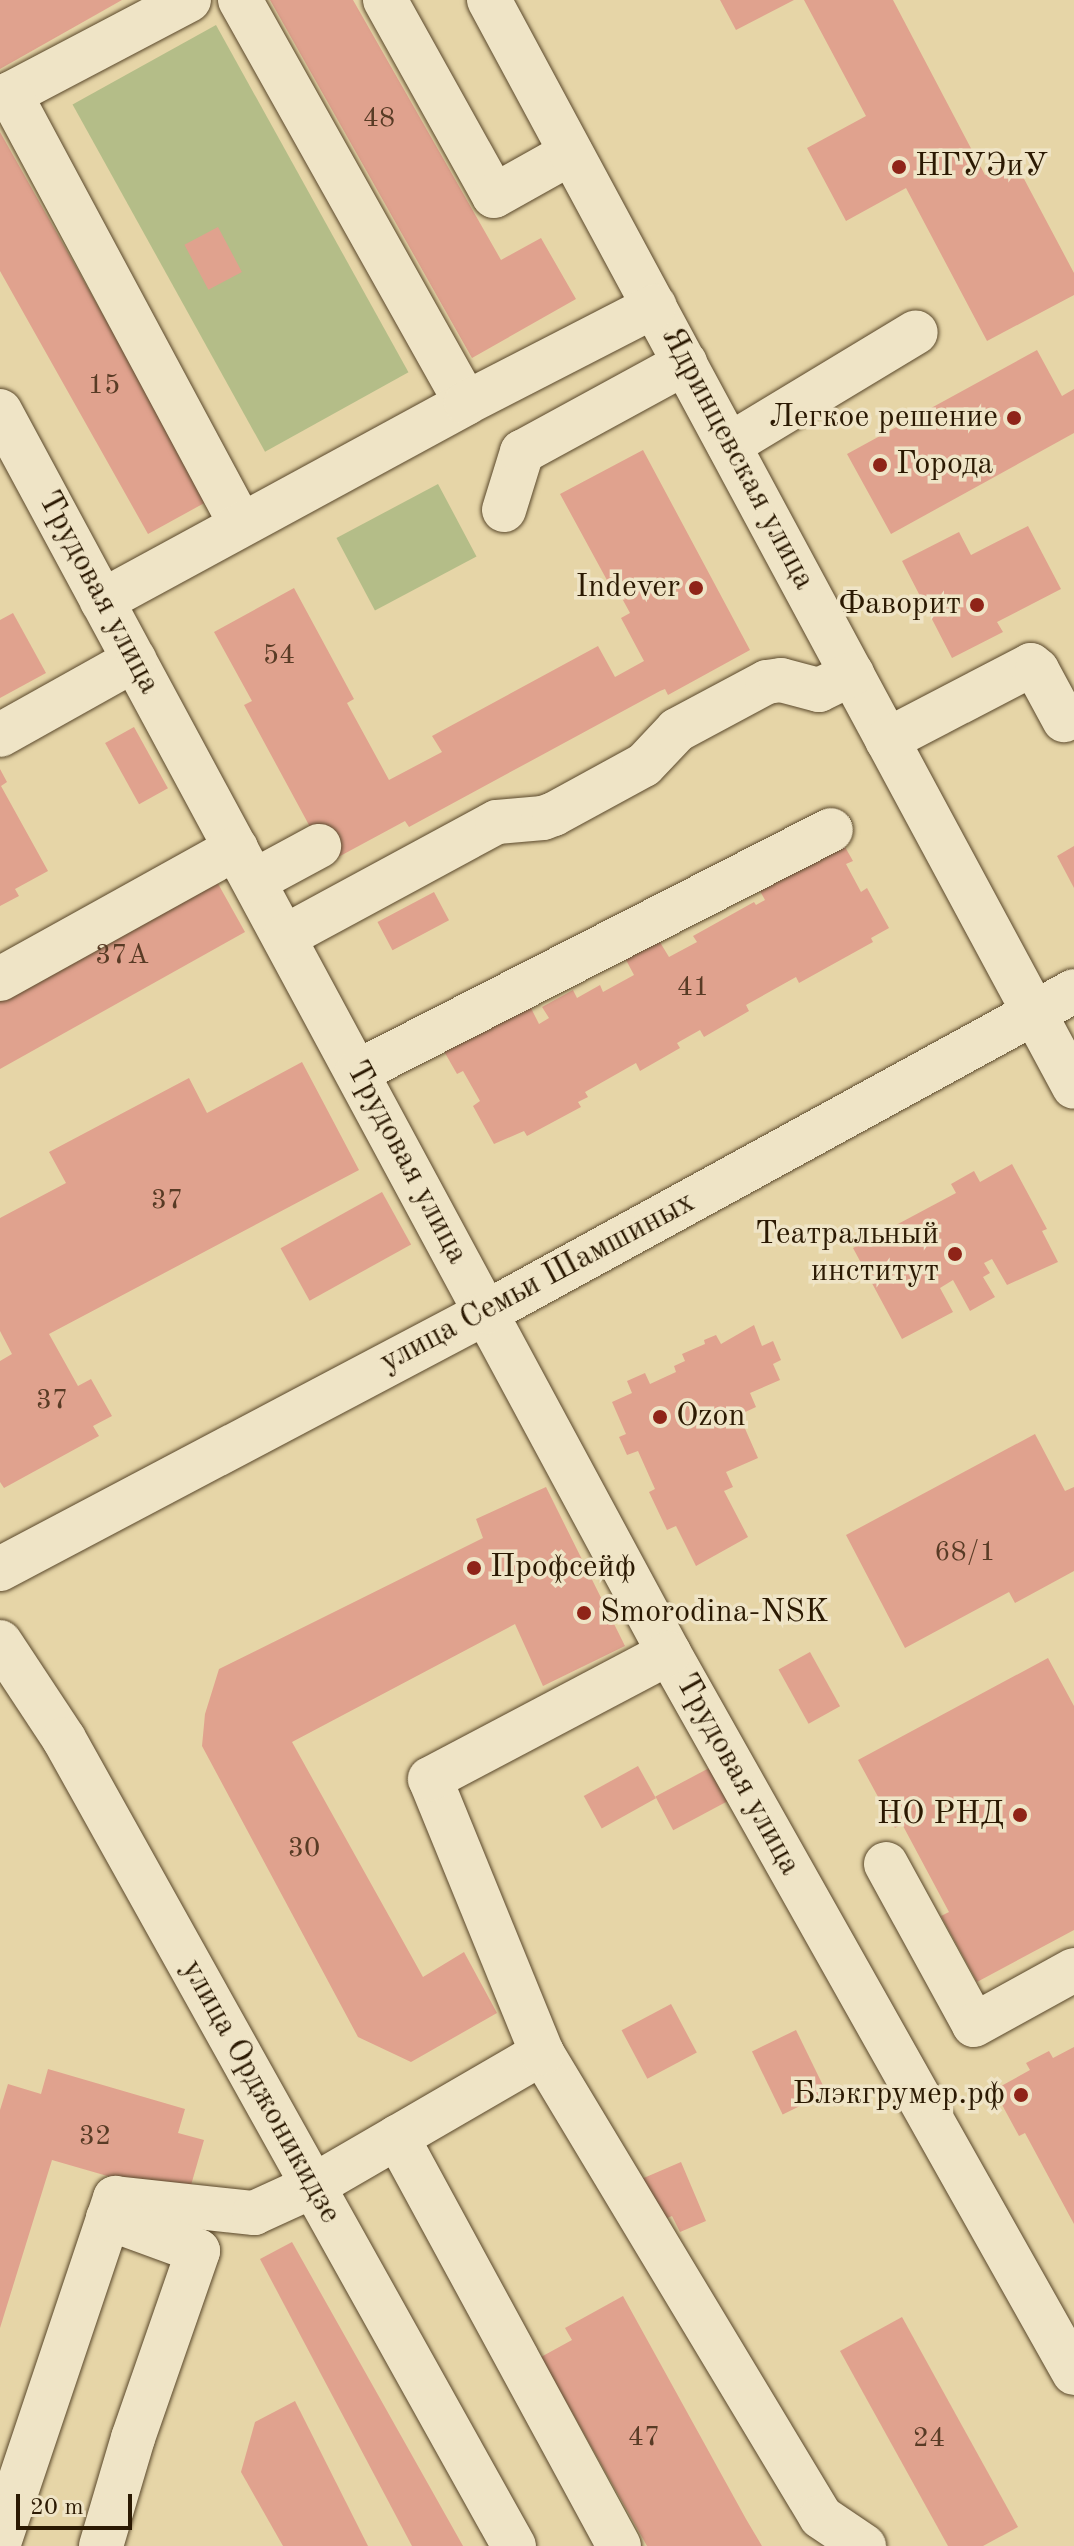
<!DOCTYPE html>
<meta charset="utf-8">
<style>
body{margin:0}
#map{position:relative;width:1074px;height:2546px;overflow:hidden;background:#e6d5a7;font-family:"Old Standard TT",serif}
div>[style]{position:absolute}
.green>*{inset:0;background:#b4bd88;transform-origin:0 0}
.building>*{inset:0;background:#e0a28e;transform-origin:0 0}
.roads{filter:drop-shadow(0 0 2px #5a482b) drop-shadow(0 0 2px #5a482b)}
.minor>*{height:44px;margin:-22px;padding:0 22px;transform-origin:22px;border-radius:22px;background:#efe4c6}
.dots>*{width:22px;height:22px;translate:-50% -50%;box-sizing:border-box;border:4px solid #efe4c6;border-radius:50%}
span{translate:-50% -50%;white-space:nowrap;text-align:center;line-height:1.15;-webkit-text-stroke:7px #efe4c6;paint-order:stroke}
.number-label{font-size:28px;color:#583b25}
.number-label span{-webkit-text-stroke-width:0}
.poi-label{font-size:32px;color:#2b1902}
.left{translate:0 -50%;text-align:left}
.right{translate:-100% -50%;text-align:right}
.street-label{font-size:32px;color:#2b1902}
.scale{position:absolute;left:16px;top:2494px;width:116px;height:36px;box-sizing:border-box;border:4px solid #2b1902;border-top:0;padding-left:10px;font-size:24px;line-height:28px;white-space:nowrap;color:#2b1902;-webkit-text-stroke:6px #efe4c6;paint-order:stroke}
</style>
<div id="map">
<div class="green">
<div style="left:216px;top:25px;width:397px;height:164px;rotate:61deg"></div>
<div style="left:438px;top:484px;width:82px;height:115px;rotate:62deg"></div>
</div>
<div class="building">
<div style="clip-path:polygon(0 0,122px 0,0 69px)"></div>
<div style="clip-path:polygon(270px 0,353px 0,501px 260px,541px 238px,576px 299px,472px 358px)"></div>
<div style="clip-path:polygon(720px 0,794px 0,736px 30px)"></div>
<div style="clip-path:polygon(804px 0,893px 0,985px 175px,1014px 160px,1074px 273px,1074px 295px,987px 341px,906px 188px,846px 221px,807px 148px,866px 116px)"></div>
<div style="clip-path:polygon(0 132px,208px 501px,148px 534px,0 271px)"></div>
<div style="left:218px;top:227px;width:51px;height:38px;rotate:62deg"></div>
<div style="clip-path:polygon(1037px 350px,1062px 396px,1074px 389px,1074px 433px,891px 534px,847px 454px)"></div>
<div style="clip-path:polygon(643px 450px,750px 650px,668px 695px,665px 689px,660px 691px,409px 827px,405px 821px,329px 862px,244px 705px,252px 701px,214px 632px,294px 588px,354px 699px,347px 703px,389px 780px,442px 752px,432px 736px,598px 646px,615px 677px,644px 661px,621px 618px,630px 613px,618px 591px,614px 593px,560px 494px)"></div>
<div style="clip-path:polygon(1028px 526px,1061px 589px,997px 622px,1003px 632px,952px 658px,902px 561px,959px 532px,971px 555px)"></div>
<div style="clip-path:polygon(13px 613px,46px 673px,0 698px,0 620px)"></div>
<div style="left:134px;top:727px;width:70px;height:33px;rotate:61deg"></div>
<div style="clip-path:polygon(0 769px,7px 782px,1px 786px,48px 871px,15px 889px,19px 896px,0 906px)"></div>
<div style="clip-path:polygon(836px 831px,853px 861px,846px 864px,861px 892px,867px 888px,889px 928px,871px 938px,873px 942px,799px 983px,796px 977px,746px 1005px,749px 1011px,704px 1037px,700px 1030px,677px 1043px,680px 1048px,640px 1071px,636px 1063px,585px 1092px,588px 1097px,578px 1102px,581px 1107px,527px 1136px,524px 1131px,494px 1144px,473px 1106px,480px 1101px,463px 1071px,457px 1074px,441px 1046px,529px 1004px,539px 1024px,549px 1018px,542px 1007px,573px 990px,577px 998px,600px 985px,603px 992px,634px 975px,625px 958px,658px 939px,669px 957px,697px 942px,693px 936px,754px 902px,756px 905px,765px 900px,755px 882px)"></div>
<div style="clip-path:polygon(1074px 846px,1074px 888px,1057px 856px)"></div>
<div style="clip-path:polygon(207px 864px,245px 932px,0 1069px,0 980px)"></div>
<div style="left:434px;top:892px;width:32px;height:64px;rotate:62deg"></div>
<div style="clip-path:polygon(302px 1062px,359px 1170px,49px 1334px,78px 1386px,91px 1379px,112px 1416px,93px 1426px,99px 1436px,4px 1488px,0 1482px,0 1361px,12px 1354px,0 1331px,0 1218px,66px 1183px,49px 1152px,189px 1078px,207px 1113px)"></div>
<div style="clip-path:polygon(1012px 1164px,1047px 1229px,1042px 1231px,1058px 1262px,1007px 1285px,992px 1259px,984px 1263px,990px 1273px,983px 1277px,995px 1297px,970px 1311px,953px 1280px,940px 1288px,953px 1312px,902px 1339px,853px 1248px,956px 1193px,951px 1184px,974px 1171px,980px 1182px)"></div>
<div style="left:382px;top:1192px;width:60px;height:116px;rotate:61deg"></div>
<div style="clip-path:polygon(754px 1325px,762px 1346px,773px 1341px,781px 1360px,773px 1364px,780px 1380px,750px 1393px,756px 1407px,739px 1415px,758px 1458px,726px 1472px,733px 1487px,724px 1491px,748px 1537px,696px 1566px,676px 1526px,667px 1530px,649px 1492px,655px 1489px,638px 1451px,627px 1455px,619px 1437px,626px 1434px,612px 1402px,632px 1393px,627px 1381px,645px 1373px,650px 1384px,676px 1372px,674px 1366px,685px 1361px,682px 1354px,705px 1344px,704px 1340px,716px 1335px,721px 1344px)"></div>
<div style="clip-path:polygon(1035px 1434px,1065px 1491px,1074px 1487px,1074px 1571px,1015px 1603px,1009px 1592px,905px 1648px,846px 1535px)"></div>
<div style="clip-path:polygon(546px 1487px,625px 1646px,543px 1686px,515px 1624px,292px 1742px,423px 1977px,464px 1952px,497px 2013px,411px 2062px,358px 2037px,202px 1746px,205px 1714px,219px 1669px,483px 1538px,476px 1519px)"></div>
<div style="left:810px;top:1652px;width:62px;height:36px;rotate:61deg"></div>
<div style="clip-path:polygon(1048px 1658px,1074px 1706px,1074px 1930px,977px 1982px,941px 1916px,949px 1912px,902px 1824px,895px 1828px,858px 1760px)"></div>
<div style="left:638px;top:1766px;width:37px;height:62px;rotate:61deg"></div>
<div style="left:711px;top:1767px;width:38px;height:63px;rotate:62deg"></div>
<div style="left:671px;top:2004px;width:55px;height:56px;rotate:62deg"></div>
<div style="left:796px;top:2030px;width:70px;height:49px;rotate:64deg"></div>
<div style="clip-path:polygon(1074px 2047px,1074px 2224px,1025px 2133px,1019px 2136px,994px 2090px,1030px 2070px,1026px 2063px,1049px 2051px,1053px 2058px)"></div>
<div style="clip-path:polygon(48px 2069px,185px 2109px,178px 2133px,204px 2140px,187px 2199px,52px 2160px,0 2328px,0 2110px,8px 2084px,41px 2094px)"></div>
<div style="clip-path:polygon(681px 2162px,706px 2221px,680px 2232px,672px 2216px,650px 2226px,632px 2183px)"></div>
<div style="clip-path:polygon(292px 2242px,463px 2546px,412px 2546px,260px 2259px)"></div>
<div style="clip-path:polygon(623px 2296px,746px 2519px,762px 2546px,647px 2546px,541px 2357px,572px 2340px,565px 2328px)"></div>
<div style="clip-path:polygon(902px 2317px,1018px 2527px,983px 2546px,948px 2546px,840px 2351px)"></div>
<div style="clip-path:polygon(295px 2401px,368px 2546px,283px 2546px,241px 2472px,255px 2422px)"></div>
</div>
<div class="roads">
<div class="minor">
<div style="left:189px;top:0;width:202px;rotate:152.3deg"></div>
<div style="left:10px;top:94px;width:488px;rotate:61.8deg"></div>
<div style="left:240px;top:0;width:462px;rotate:60.7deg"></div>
<div style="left:385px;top:0;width:224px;rotate:60.9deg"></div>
<div style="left:494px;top:196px;width:88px;rotate:-29.2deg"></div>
<div style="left:489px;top:0;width:1234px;rotate:61.71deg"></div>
<div style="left:0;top:411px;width:1411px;rotate:61.69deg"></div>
<div style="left:669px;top:1653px;width:826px;rotate:60.64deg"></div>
<div style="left:729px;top:445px;width:218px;rotate:-31.1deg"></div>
<div style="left:504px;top:510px;width:61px;rotate:-72.8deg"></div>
<div style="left:522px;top:452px;width:186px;rotate:-28.6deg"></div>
<div style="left:102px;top:601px;width:414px;rotate:-28.5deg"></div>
<div style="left:466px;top:403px;width:212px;rotate:-27.2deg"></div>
<div style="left:0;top:735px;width:154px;rotate:-29.2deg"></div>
<div style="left:887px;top:740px;width:162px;rotate:-27.5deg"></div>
<div style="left:1031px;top:665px;width:8px;rotate:40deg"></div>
<div style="left:1037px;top:670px;width:57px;rotate:61.6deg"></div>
<div style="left:254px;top:881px;width:74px;rotate:-28.3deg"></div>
<div style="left:284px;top:937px;width:242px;rotate:-28.4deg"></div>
<div style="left:497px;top:822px;width:46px;rotate:-5deg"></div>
<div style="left:543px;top:818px;width:12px;rotate:-20deg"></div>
<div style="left:554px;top:814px;width:102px;rotate:-28.6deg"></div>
<div style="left:644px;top:765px;width:48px;rotate:-46.7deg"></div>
<div style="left:677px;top:730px;width:102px;rotate:-28.1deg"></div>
<div style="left:767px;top:682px;width:14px;rotate:-8deg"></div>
<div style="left:781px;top:680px;width:39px;rotate:15deg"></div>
<div style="left:819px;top:690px;width:37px;rotate:-26deg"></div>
<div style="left:0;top:979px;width:270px;rotate:-29deg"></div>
<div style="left:357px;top:1072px;width:532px;rotate:-27.05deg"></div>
<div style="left:0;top:1569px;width:551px;rotate:-27.82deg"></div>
<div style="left:487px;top:1312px;width:669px;rotate:-28.67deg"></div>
<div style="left:0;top:1642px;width:116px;rotate:56.6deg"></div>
<div style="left:64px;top:1739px;width:924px;rotate:60.86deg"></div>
<div style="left:886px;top:1864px;width:183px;rotate:61.3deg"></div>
<div style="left:974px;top:2025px;width:114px;rotate:-28.8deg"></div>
<div style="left:542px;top:2053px;width:541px;rotate:58.98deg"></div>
<div style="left:821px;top:2517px;width:52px;rotate:34deg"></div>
<div style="left:397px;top:2137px;width:465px;rotate:61.5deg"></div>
<div style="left:0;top:2540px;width:361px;rotate:-71.4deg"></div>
<div style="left:115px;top:2198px;width:140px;rotate:6.2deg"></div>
<div style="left:254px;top:2213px;width:65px;rotate:-24.6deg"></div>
<div style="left:313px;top:2186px;width:265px;rotate:-30.1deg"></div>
<div style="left:542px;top:2053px;width:296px;rotate:-112.2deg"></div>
<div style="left:430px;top:1779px;width:270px;rotate:-27.8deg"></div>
<div style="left:101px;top:2546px;width:113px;rotate:-73.5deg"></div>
<div style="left:133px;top:2438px;width:198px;rotate:-70.8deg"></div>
<div style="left:198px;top:2251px;width:96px;rotate:-159.9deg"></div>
</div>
</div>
<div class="dots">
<div style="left:899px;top:167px;background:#8f2418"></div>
<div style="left:1014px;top:418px;background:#8f2418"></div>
<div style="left:880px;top:465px;background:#8f2418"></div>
<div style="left:696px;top:588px;background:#8f2418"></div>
<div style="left:977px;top:605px;background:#8f2418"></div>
<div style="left:955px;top:1254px;background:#8f2418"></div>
<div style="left:660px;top:1417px;background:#8f2418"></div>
<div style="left:474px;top:1568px;background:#8f2418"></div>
<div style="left:584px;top:1613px;background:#8f2418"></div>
<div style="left:1020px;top:1815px;background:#8f2418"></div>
<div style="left:1021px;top:2095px;background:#8f2418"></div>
</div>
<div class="number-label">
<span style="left:379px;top:119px">48</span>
<span style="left:104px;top:386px">15</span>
<span style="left:279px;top:656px">54</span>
<span style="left:122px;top:956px">37А</span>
<span style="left:693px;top:988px">41</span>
<span style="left:167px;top:1201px">37</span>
<span style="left:52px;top:1401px">37</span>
<span style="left:965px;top:1553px">68/1</span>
<span style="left:304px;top:1849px">30</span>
<span style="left:95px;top:2137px">32</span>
<span style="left:644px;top:2438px">47</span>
<span style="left:929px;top:2439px">24</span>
</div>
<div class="poi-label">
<span class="left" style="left:915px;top:167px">НГУЭиУ</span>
<span class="right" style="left:998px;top:418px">Легкое решение</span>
<span class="left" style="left:896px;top:465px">Города</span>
<span class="right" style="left:680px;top:588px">Indever</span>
<span class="right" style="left:961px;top:605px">Фаворит</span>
<span class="right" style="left:939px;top:1254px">Театральный<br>институт</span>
<span class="left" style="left:676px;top:1417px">Ozon</span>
<span class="left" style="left:490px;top:1568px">Профсейф</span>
<span class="left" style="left:600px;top:1613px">Smorodina-NSK</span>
<span class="right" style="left:1004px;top:1815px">НО РНД</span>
<span class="right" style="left:1005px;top:2095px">Блэкгрумер.рф</span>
</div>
<div class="street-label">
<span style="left:737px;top:459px;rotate:62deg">Ядринцевская улица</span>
<span style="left:98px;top:593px;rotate:62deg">Трудовая улица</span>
<span style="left:406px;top:1163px;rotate:62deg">Трудовая улица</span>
<span style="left:538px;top:1283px;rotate:-28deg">улица Семьи Шамшиных</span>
<span style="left:737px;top:1775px;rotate:61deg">Трудовая улица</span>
<span style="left:260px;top:2092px;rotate:61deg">улица Орджоникидзе</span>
</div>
<div class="scale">20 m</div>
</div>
